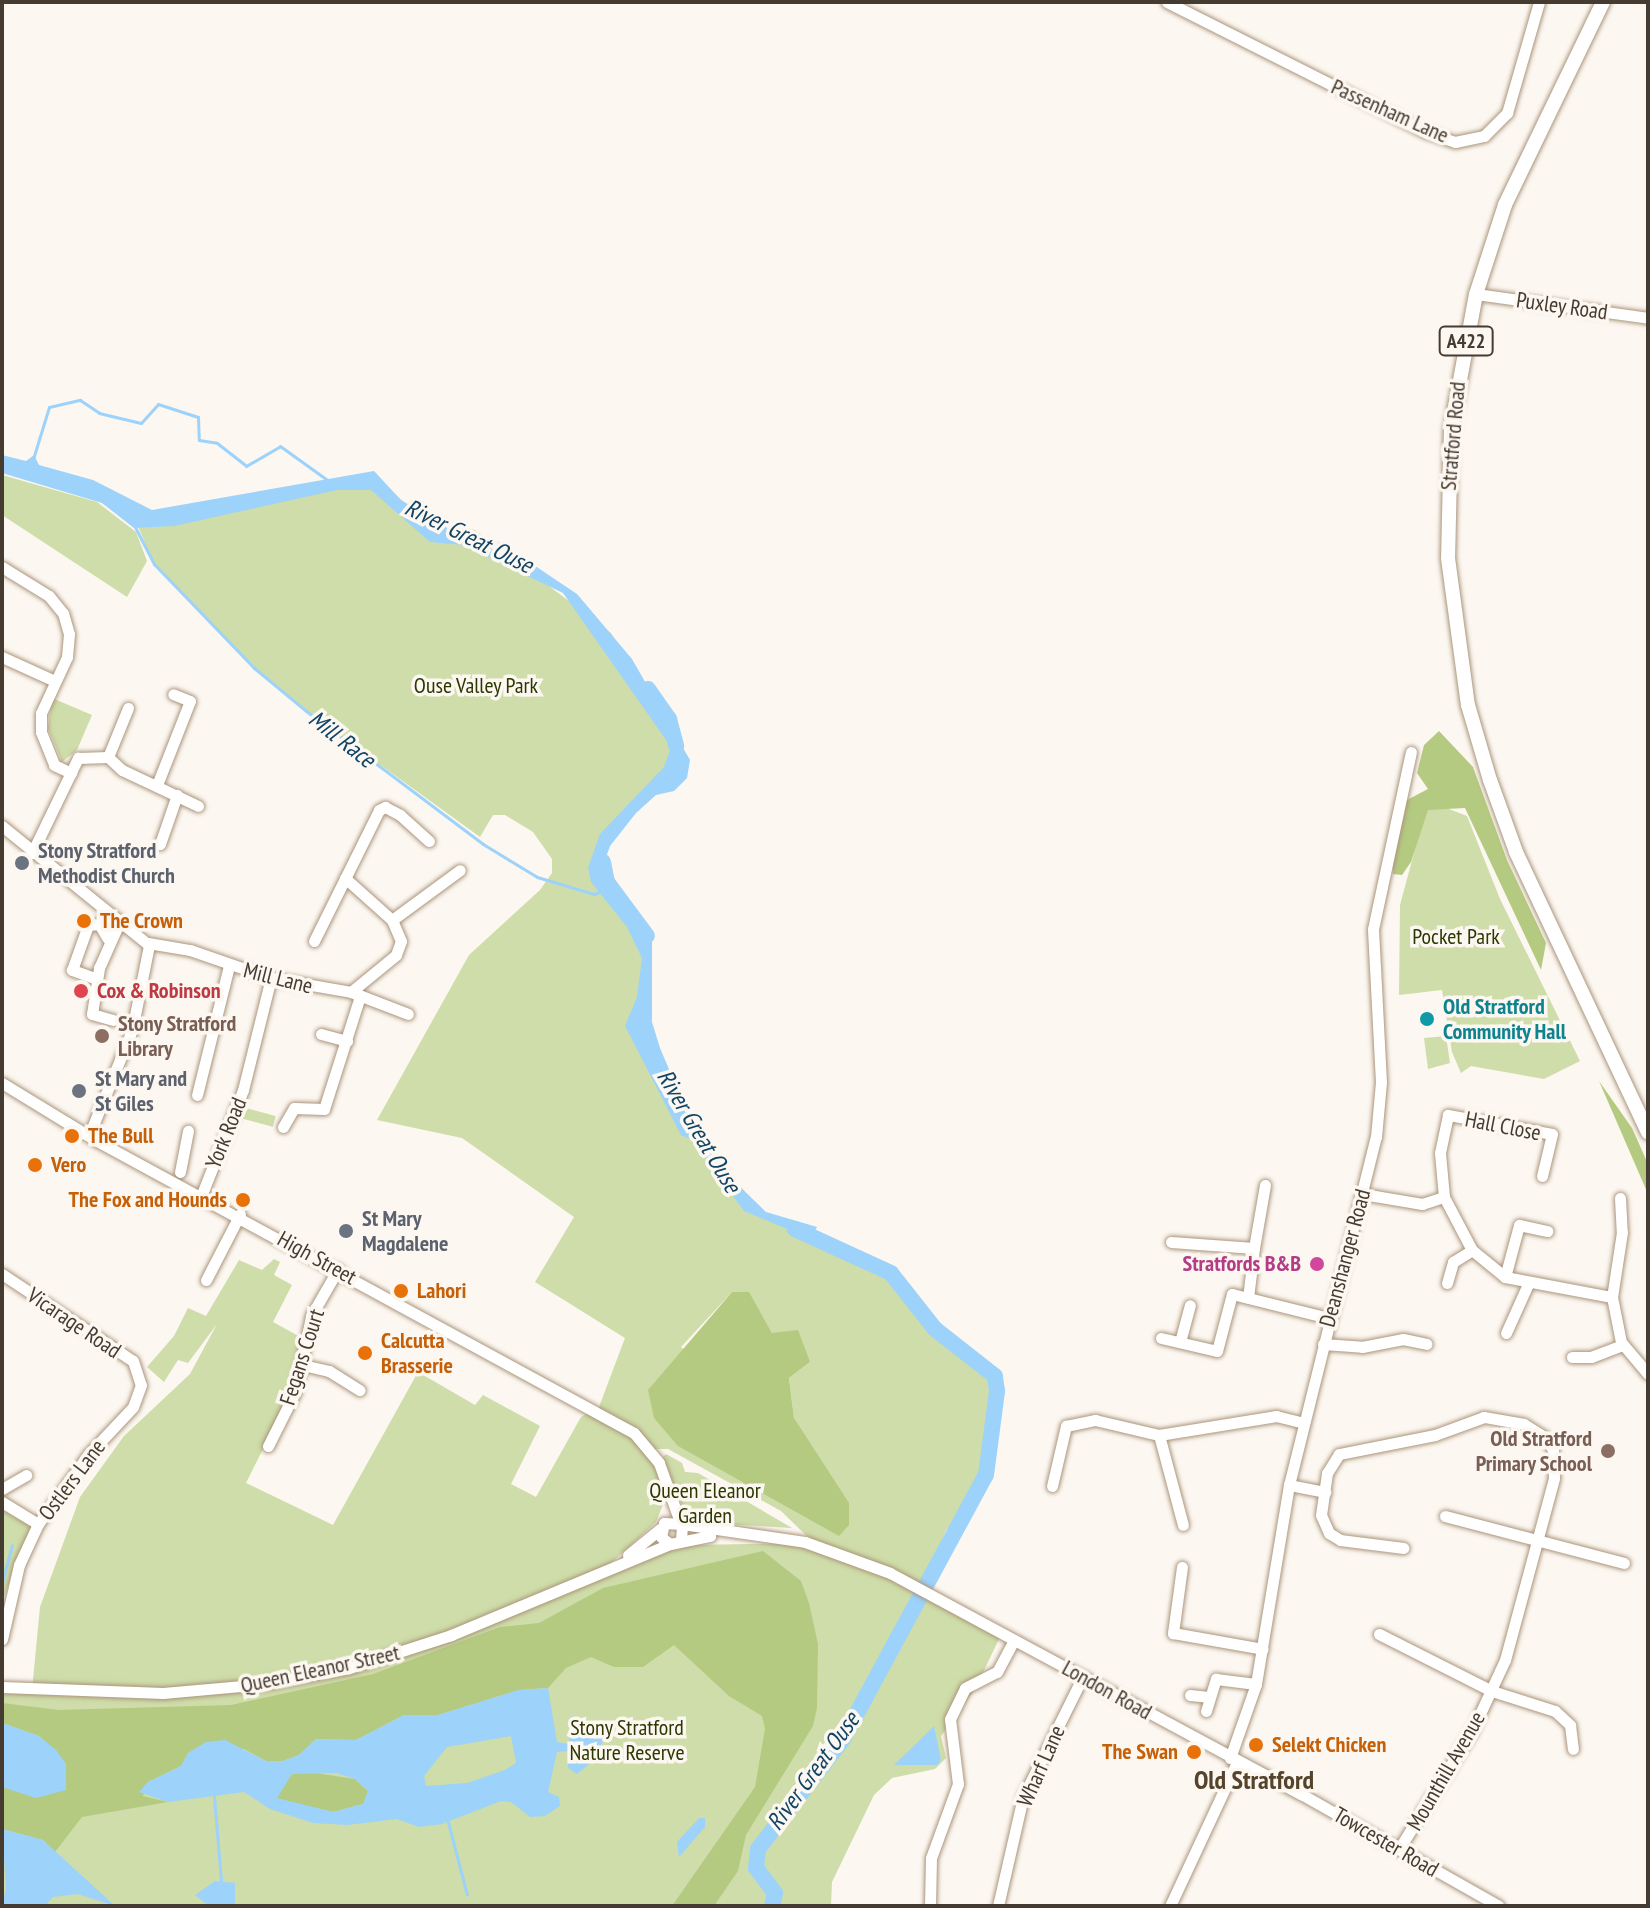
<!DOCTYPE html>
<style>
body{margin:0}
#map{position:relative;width:1650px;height:1908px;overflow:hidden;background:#fcf7f1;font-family:"PT Sans Narrow",sans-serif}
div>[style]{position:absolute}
.green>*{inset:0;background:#cedda9;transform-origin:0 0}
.forest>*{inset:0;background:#b5ca81}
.water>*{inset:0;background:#9dd2fb}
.stream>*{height:3px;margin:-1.5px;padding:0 1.5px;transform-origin:1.5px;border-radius:1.5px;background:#9dd2fb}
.river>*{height:16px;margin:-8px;padding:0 8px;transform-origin:8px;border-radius:8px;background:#9dd2fb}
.roads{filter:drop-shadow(0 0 2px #ab957b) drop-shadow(0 0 2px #ab957b)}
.minor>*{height:11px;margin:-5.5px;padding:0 5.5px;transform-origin:5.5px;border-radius:5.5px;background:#fff}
.major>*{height:14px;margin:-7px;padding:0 7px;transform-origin:7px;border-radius:7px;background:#fff}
.dots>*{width:22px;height:22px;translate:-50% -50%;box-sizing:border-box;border:4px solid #fcf7f1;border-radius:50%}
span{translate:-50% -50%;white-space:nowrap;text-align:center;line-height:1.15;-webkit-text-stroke:7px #fcf7f1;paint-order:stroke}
.shield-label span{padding:2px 6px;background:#fcf7f1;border:2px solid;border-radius:6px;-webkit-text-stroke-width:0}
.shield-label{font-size:20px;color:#453b30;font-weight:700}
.street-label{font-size:22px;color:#453b30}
.park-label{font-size:22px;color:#2c3800}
.worship-label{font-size:22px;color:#5b616d;font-weight:700}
.left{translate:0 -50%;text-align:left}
.food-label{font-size:22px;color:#c56008;font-weight:700}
.right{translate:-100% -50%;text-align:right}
.health-label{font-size:22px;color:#be3a42;font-weight:700}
.culture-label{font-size:22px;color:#0d838f;font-weight:700}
.education-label{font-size:22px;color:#785e54;font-weight:700}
.hotel-label{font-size:22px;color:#b23c85;font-weight:700}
.water-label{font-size:24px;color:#104466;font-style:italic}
.quarter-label{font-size:26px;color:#56432b;font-weight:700}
.frame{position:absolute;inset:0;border:4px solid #453b30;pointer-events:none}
</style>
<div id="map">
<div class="green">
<div style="clip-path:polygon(evenodd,371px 473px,416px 513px,475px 530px,611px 633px,681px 751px,593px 858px,591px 872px,647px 941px,651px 1033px,690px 1130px,765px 1214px,870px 1259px,991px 1381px,996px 1424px,986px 1475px,946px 1531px,919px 1588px,1002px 1633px,974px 1691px,941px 1736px,946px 1758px,935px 1769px,892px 1778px,874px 1795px,832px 1882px,831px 1906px,2px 1906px,2px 1687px,32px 1690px,40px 1607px,80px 1497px,124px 1436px,190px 1374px,217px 1324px,188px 1363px,178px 1360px,164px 1382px,147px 1367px,174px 1336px,188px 1308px,206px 1316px,239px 1260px,262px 1270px,274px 1259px,280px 1262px,274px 1275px,292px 1285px,273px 1322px,315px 1345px,246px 1483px,333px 1525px,418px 1372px,475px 1405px,483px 1395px,540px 1426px,511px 1484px,536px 1497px,581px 1417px,599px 1407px,625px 1338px,535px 1282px,574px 1217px,462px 1138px,377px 1120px,469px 955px,540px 890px,552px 873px,552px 859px,533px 832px,505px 815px,493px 815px,480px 837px,306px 711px,254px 668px,154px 564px,137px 524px,371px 473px,732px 1292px,748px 1292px,772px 1333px,810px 1362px,789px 1378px,794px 1418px,806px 1441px,681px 1347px,732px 1292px,371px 473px,653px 1449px,668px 1449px,781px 1511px,814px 1543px,693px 1545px,608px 1566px,656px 1522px,668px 1492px,653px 1449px)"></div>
<div style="clip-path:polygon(2px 475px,97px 502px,136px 532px,147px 561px,127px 597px,2px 515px)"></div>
<div style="clip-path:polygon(52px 698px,92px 715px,77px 750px,62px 762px,48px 728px)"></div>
<div style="clip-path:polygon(1428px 801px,1467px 816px,1500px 899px,1580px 1061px,1544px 1079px,1471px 1066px,1461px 1073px,1452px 1052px,1442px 990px,1399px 995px,1400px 905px)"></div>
<div style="clip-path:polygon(1446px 1036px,1450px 1063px,1428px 1069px,1424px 1038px)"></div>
<div style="left:238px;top:1106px;width:39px;height:11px;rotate:15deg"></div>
<div style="clip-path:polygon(666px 1454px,682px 1463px,685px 1472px,698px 1473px,792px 1528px,690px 1522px,662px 1458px)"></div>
<div style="clip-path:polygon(2px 1510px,31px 1526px,2px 1602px)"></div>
</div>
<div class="forest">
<div style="clip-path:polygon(1439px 731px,1473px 767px,1507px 860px,1546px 943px,1541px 970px,1465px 808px,1428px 810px,1411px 862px,1402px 875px,1393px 874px,1392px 853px,1405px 801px,1428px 789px,1417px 773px,1424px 745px)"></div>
<div style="clip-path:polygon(1599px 1081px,1632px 1128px,1648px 1164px,1648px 1194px)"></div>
<div style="clip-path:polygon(732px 1292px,749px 1292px,772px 1333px,798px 1330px,810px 1362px,789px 1378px,794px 1418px,849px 1503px,849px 1525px,839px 1536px,678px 1446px,654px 1418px,648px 1390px)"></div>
<div style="clip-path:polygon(763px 1551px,801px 1581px,809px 1603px,818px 1644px,817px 1708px,813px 1726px,746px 1835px,738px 1871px,714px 1906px,672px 1906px,755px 1787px,765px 1729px,762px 1716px,729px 1696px,674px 1645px,643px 1667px,614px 1667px,591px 1657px,566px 1668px,548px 1688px,519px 1690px,438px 1715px,404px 1715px,356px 1740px,316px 1739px,299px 1755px,283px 1761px,266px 1761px,244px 1749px,188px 1753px,181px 1766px,148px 1782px,143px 1796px,168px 1802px,82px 1817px,55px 1852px,43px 1840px,2px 1829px,2px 1787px,66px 1764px,39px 1736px,2px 1723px,2px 1703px,59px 1710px,231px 1705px,373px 1674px,500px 1627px,539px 1623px,603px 1588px)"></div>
<div style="clip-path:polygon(309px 1772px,355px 1779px,368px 1791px,363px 1804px,333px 1812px,277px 1799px,276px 1793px,292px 1774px)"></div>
</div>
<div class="water">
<div style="clip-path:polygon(2px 455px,26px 461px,34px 455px,39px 465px,93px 480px,152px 510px,374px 471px,401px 500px,438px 522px,501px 543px,577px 594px,632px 659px,690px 760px,687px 778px,674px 791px,656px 795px,636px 813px,610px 846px,604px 863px,614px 898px,652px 932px,652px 1022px,660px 1048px,690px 1119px,731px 1170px,734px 1181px,766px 1212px,817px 1227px,811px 1239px,744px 1211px,692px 1140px,681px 1135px,625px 1026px,637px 997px,642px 958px,627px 927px,591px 882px,588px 868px,600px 834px,664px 767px,671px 747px,563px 593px,463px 545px,430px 542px,371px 490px,337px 490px,174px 526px,134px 528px,102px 503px,2px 473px)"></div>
<div style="clip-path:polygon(evenodd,548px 1688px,557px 1742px,569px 1744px,572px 1716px,599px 1724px,605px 1737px,594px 1760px,577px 1774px,568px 1768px,568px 1751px,557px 1752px,548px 1792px,559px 1797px,560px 1806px,545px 1816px,530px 1817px,511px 1802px,501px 1801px,442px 1824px,419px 1827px,397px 1819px,347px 1825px,313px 1823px,270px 1809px,244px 1792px,168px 1802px,139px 1792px,148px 1782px,181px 1766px,188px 1753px,206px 1742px,225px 1740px,266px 1761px,283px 1761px,299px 1755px,316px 1739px,356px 1740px,404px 1715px,438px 1715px,519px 1690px,548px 1688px,511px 1736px,516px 1763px,505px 1770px,467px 1783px,426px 1786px,424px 1776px,447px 1747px,511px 1736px,548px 1688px,336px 1773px,355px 1779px,368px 1791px,363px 1804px,333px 1812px,277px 1798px,292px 1774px,336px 1773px)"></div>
<div style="clip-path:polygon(2px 1723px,39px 1736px,56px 1750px,66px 1764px,66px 1790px,36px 1798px,2px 1787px)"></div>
<div style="clip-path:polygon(934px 1726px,941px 1760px,937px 1765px,894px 1765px)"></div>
<div style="clip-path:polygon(699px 1818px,705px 1818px,705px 1827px,679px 1857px,677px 1842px)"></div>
<div style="clip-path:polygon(2px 1829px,43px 1840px,115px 1906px,78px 1894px,53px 1897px,45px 1906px,2px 1906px,6px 1887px)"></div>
<div style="clip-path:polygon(215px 1881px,235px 1883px,235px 1904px,209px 1906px,195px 1895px)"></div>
</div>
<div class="stream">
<div style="left:33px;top:459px;width:54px;rotate:-72.9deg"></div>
<div style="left:49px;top:407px;width:32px;rotate:-13deg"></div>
<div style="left:80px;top:400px;width:23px;rotate:34deg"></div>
<div style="left:99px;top:413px;width:43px;rotate:13.4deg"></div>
<div style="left:141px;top:423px;width:25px;rotate:-48deg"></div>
<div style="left:158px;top:404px;width:42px;rotate:18deg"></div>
<div style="left:198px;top:417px;width:23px;rotate:88deg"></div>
<div style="left:199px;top:440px;width:18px;rotate:9deg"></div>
<div style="left:217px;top:443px;width:37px;rotate:38deg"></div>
<div style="left:246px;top:466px;width:39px;rotate:-30deg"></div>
<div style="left:280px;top:446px;width:57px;rotate:35.7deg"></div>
<div style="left:134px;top:525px;width:44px;rotate:62.9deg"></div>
<div style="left:154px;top:564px;width:144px;rotate:46.1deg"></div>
<div style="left:254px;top:668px;width:67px;rotate:39.6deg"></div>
<div style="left:306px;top:711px;width:221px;rotate:36.9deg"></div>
<div style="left:483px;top:844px;width:63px;rotate:31.4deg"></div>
<div style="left:537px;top:877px;width:59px;rotate:16.6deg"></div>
<div style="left:594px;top:894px;width:8px;rotate:-23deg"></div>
<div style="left:2px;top:1582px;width:38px;rotate:-75deg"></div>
<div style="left:214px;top:1796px;width:85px;rotate:85.3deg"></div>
<div style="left:448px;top:1822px;width:75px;rotate:75.4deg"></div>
</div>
<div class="river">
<div style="left:648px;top:689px;width:37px;rotate:55deg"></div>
<div style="left:669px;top:719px;width:28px;rotate:75deg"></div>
<div style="left:603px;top:862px;width:20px;rotate:79deg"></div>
<div style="left:607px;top:882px;width:67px;rotate:53.5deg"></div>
<div style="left:772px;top:1906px;width:13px;rotate:-77deg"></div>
<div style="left:775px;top:1893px;width:31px;rotate:-127deg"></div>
<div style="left:756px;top:1868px;width:19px;rotate:-84deg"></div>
<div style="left:758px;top:1849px;width:139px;rotate:-52.3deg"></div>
<div style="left:843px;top:1739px;width:300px;rotate:-61.6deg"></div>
<div style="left:986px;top:1475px;width:85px;rotate:-82.5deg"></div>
<div style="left:997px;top:1391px;width:15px;rotate:-98deg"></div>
<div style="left:995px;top:1376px;width:76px;rotate:-141.9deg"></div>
<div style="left:935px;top:1329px;width:71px;rotate:-128.2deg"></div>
<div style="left:891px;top:1273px;width:106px;rotate:-155.4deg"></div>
</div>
<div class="roads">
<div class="minor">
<div style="left:1167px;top:2px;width:290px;rotate:26.7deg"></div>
<div style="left:1426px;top:132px;width:31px;rotate:19deg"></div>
<div style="left:1455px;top:142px;width:30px;rotate:-12deg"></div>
<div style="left:1484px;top:136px;width:33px;rotate:-45deg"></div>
<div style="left:1507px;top:113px;width:116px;rotate:-73.9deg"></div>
<div style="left:1476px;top:294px;width:174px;rotate:7.9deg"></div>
<div style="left:2px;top:567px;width:55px;rotate:31.7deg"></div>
<div style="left:49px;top:596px;width:22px;rotate:51deg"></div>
<div style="left:63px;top:613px;width:22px;rotate:74deg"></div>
<div style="left:69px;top:634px;width:23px;rotate:95deg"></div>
<div style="left:67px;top:657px;width:62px;rotate:114.9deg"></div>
<div style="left:41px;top:713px;width:19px;rotate:90deg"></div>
<div style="left:41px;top:732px;width:35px;rotate:68deg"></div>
<div style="left:54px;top:765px;width:19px;rotate:25deg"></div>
<div style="left:2px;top:657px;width:58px;rotate:24.4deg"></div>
<div style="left:108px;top:757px;width:53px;rotate:-67.8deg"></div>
<div style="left:157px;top:785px;width:90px;rotate:-68.6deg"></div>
<div style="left:190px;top:701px;width:18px;rotate:-158deg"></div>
<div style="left:2px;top:826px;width:189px;rotate:39deg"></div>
<div style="left:149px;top:945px;width:87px;rotate:101.3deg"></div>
<div style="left:132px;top:1030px;width:111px;rotate:112.2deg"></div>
<div style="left:160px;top:844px;width:52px;rotate:-70.9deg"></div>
<div style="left:32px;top:853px;width:106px;rotate:-64.2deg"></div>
<div style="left:78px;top:758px;width:30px;rotate:-2deg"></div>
<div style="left:108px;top:757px;width:19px;rotate:43deg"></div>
<div style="left:122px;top:770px;width:84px;rotate:25.3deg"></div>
<div style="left:345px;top:878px;width:63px;rotate:41.8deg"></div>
<div style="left:392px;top:920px;width:23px;rotate:67deg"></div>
<div style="left:401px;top:941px;width:15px;rotate:110deg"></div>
<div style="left:396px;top:955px;width:58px;rotate:140.6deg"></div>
<div style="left:392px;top:920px;width:84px;rotate:-36.3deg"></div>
<div style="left:314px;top:941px;width:146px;rotate:-63.6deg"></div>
<div style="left:379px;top:810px;width:7px;rotate:-27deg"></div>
<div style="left:385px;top:807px;width:17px;rotate:28deg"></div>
<div style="left:400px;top:815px;width:39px;rotate:42deg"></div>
<div style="left:148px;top:943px;width:43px;rotate:9.5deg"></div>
<div style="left:190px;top:950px;width:86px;rotate:19.1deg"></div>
<div style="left:271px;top:978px;width:81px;rotate:9.9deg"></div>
<div style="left:351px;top:992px;width:61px;rotate:21.1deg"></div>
<div style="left:97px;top:979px;width:27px;rotate:-160deg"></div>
<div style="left:72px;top:970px;width:48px;rotate:-70.4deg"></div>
<div style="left:88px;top:925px;width:11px;rotate:-5deg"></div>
<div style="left:99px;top:924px;width:17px;rotate:59deg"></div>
<div style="left:113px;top:1020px;width:22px;rotate:-164deg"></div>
<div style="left:92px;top:1014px;width:47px;rotate:-81.3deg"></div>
<div style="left:99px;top:968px;width:49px;rotate:-66deg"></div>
<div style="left:321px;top:1034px;width:27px;rotate:15deg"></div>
<div style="left:2px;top:1083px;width:111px;rotate:31.4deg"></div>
<div style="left:97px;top:1141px;width:611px;rotate:28.54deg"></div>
<div style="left:634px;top:1433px;width:39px;rotate:50deg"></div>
<div style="left:659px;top:1463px;width:63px;rotate:70.4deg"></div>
<div style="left:197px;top:1095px;width:133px;rotate:-76.1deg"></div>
<div style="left:283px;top:1127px;width:22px;rotate:-60deg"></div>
<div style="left:294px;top:1108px;width:30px;rotate:2deg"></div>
<div style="left:324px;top:1109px;width:119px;rotate:-72.3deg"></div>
<div style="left:180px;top:1172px;width:42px;rotate:-79deg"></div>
<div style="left:1542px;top:1176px;width:43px;rotate:-76.6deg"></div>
<div style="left:1552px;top:1134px;width:106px;rotate:-169.6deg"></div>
<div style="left:1448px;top:1115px;width:39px;rotate:102deg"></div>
<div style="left:1440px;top:1153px;width:44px;rotate:84.8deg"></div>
<div style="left:1444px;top:1197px;width:60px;rotate:62.2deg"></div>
<div style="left:1472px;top:1250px;width:43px;rotate:39.3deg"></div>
<div style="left:1505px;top:1277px;width:109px;rotate:10.6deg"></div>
<div style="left:202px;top:1194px;width:112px;rotate:-68.5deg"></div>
<div style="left:243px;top:1090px;width:115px;rotate:-76deg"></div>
<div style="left:1363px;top:1194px;width:60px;rotate:9.6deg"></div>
<div style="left:1422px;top:1204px;width:23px;rotate:-18deg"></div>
<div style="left:1620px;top:1198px;width:34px;rotate:87deg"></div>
<div style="left:1622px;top:1232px;width:66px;rotate:98.7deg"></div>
<div style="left:1612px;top:1297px;width:46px;rotate:78.7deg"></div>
<div style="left:1621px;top:1342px;width:42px;rotate:49.8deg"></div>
<div style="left:1171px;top:1242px;width:83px;rotate:4.1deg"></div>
<div style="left:1254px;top:1248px;width:50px;rotate:96.8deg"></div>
<div style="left:1254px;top:1248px;width:64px;rotate:-80.1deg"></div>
<div style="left:2px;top:1274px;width:157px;rotate:33.6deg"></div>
<div style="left:133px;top:1361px;width:25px;rotate:72deg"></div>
<div style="left:141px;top:1385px;width:23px;rotate:110deg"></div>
<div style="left:133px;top:1407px;width:66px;rotate:133.2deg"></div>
<div style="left:88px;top:1455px;width:85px;rotate:125.9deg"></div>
<div style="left:38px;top:1524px;width:45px;rotate:114.9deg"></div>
<div style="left:19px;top:1565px;width:76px;rotate:102.9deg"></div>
<div style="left:1505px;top:1277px;width:54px;rotate:-74.9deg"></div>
<div style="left:1519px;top:1225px;width:29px;rotate:12deg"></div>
<div style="left:206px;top:1280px;width:74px;rotate:-62.7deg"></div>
<div style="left:1447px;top:1283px;width:22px;rotate:-74deg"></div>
<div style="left:1453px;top:1262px;width:22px;rotate:-32deg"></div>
<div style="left:1506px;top:1333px;width:54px;rotate:-65.8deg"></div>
<div style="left:1161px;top:1338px;width:57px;rotate:13.1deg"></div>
<div style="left:1217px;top:1351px;width:59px;rotate:-75.3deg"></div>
<div style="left:1232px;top:1294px;width:99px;rotate:14deg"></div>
<div style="left:1180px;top:1342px;width:38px;rotate:-75deg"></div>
<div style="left:1323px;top:1344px;width:39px;rotate:4deg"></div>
<div style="left:1362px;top:1347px;width:42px;rotate:-11deg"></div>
<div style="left:1403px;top:1339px;width:24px;rotate:12deg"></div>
<div style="left:1572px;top:1357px;width:19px"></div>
<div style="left:1591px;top:1357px;width:34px;rotate:-21deg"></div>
<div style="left:303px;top:1365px;width:27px;rotate:13deg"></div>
<div style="left:329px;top:1371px;width:36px;rotate:32deg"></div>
<div style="left:1159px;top:1435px;width:93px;rotate:75.1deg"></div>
<div style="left:268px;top:1446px;width:63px;rotate:-63.4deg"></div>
<div style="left:296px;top:1390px;width:76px;rotate:-78.5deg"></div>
<div style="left:311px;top:1316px;width:54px;rotate:-60.1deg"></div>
<div style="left:1289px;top:1485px;width:37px;rotate:11deg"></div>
<div style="left:1052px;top:1486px;width:62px;rotate:-76.9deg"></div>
<div style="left:1066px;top:1426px;width:30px;rotate:-12deg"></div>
<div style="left:1095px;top:1420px;width:66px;rotate:13.2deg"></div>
<div style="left:1159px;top:1435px;width:119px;rotate:-9.2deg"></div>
<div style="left:1276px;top:1416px;width:29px;rotate:14deg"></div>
<div style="left:2px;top:1489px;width:28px;rotate:-30deg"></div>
<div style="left:2px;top:1502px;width:42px;rotate:31.4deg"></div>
<div style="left:1445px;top:1516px;width:185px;rotate:14.7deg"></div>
<div style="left:682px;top:1524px;width:124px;rotate:8.3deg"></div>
<div style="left:805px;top:1542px;width:90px;rotate:20deg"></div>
<div style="left:890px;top:1573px;width:467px;rotate:28.3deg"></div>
<div style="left:1301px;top:1794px;width:227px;rotate:29.5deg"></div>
<div style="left:681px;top:1540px;width:16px;rotate:-86deg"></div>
<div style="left:682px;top:1524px;width:18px;rotate:-177deg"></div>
<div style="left:664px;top:1523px;width:14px;rotate:102deg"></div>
<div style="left:661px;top:1537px;width:11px;rotate:38deg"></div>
<div style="left:670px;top:1544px;width:41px;rotate:-11.3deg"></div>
<div style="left:628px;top:1555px;width:41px;rotate:-39.1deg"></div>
<div style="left:1182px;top:1567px;width:67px;rotate:97.8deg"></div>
<div style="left:1173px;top:1633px;width:91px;rotate:10.1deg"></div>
<div style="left:1379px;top:1634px;width:127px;rotate:26.8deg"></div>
<div style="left:1492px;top:1691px;width:66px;rotate:17.6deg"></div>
<div style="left:1555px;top:1711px;width:21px;rotate:43deg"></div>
<div style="left:1570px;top:1725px;width:24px;rotate:83deg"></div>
<div style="left:2px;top:1687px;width:161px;rotate:2.1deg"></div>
<div style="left:163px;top:1693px;width:100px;rotate:-5.1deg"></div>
<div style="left:263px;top:1684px;width:87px;rotate:-10.5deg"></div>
<div style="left:349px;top:1668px;width:107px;rotate:-17.9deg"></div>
<div style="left:451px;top:1635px;width:237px;rotate:-22.6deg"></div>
<div style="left:1190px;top:1695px;width:18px;rotate:6deg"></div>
<div style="left:1206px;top:1711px;width:34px;rotate:-73deg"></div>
<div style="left:1216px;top:1679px;width:40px;rotate:7.1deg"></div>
<div style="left:1230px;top:1758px;width:78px;rotate:-70.6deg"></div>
<div style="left:1256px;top:1684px;width:202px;rotate:-80.6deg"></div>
<div style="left:1289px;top:1485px;width:359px;rotate:-76deg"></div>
<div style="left:1376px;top:1137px;width:55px;rotate:-84.8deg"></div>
<div style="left:1381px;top:1082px;width:153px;rotate:-93deg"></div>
<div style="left:1373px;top:929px;width:181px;rotate:-77.9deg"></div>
<div style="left:1399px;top:1849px;width:139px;rotate:-58.3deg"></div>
<div style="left:1472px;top:1731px;width:78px;rotate:-65.1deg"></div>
<div style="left:1505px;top:1660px;width:188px;rotate:-74.9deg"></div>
<div style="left:1554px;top:1478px;width:28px;rotate:-92deg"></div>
<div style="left:1553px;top:1450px;width:14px;rotate:-120deg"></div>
<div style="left:1546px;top:1438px;width:26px;rotate:-148deg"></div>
<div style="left:1524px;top:1424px;width:41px;rotate:-170.1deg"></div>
<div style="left:1484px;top:1417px;width:52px;rotate:159.8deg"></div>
<div style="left:1435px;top:1435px;width:98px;rotate:168.8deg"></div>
<div style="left:1339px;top:1454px;width:22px;rotate:122deg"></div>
<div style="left:1327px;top:1473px;width:42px;rotate:98.1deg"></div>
<div style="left:1321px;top:1515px;width:20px;rotate:66deg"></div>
<div style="left:1329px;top:1533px;width:13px;rotate:32deg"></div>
<div style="left:1340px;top:1540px;width:64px;rotate:7.2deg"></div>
<div style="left:930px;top:1906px;width:48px;rotate:-88.8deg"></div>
<div style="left:931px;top:1858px;width:79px;rotate:-70deg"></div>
<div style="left:958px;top:1784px;width:65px;rotate:-97deg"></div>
<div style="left:950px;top:1719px;width:34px;rotate:-64deg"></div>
<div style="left:965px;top:1688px;width:36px;rotate:-27deg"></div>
<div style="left:997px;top:1672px;width:36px;rotate:-62deg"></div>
<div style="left:998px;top:1906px;width:112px;rotate:-77.1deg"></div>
<div style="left:1023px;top:1797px;width:135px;rotate:-63.6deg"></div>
<div style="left:1170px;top:1906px;width:159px;rotate:-65deg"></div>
</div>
<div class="major">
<div style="left:1603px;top:2px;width:225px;rotate:115.8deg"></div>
<div style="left:1505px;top:205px;width:94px;rotate:108deg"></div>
<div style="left:1476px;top:294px;width:137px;rotate:100.5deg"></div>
<div style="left:1451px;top:429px;width:129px;rotate:91.3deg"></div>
<div style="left:1448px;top:558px;width:148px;rotate:82.3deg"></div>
<div style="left:1468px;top:705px;width:78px;rotate:73.7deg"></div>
<div style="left:1490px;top:780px;width:77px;rotate:70.1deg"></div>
<div style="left:1516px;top:852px;width:310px;rotate:64.8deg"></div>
</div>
</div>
<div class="dots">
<div style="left:22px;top:863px;background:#6b7280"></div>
<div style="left:84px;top:921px;background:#e8710a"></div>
<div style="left:81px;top:991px;background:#e0444e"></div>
<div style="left:1427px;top:1019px;background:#0f9aa8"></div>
<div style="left:102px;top:1036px;background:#8d6e63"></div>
<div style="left:79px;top:1091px;background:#6b7280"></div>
<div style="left:72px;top:1136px;background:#e8710a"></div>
<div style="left:35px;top:1165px;background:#e8710a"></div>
<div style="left:243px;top:1200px;background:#e8710a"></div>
<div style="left:346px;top:1231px;background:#6b7280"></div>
<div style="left:1317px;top:1264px;background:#d1479c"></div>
<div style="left:401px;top:1291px;background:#e8710a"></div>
<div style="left:365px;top:1353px;background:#e8710a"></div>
<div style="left:1608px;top:1451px;background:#8d6e63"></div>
<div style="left:1256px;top:1745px;background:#e8710a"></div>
<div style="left:1194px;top:1752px;background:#e8710a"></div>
</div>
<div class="shield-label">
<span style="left:1466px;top:341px">A422</span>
</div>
<div class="street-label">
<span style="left:1390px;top:111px;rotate:24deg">Passenham Lane</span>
<span style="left:1562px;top:306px;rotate:8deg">Puxley Road</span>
<span style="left:1453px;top:436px;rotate:-85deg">Stratford Road</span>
<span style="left:278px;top:978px;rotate:14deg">Mill Lane</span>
<span style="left:1503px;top:1126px;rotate:11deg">Hall Close</span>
<span style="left:226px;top:1133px;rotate:-68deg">York Road</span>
<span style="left:317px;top:1258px;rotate:29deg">High Street</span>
<span style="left:1345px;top:1258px;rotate:-75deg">Deanshanger Road</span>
<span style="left:74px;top:1323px;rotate:34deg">Vicarage Road</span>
<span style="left:302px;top:1357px;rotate:-72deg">Fegans Court</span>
<span style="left:72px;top:1480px;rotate:-53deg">Ostlers Lane</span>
<span style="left:320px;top:1669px;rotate:-12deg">Queen Eleanor Street</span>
<span style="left:1107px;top:1690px;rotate:29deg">London Road</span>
<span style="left:1041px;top:1766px;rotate:-66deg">Wharf Lane</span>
<span style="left:1446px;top:1771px;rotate:-60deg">Mounthill Avenue</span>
<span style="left:1386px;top:1842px;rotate:30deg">Towcester Road</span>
</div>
<div class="park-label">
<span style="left:476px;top:686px">Ouse Valley Park</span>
<span style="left:1456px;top:937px">Pocket Park</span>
<span style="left:705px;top:1503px">Queen Eleanor<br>Garden</span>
<span style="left:627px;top:1740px">Stony Stratford<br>Nature Reserve</span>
</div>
<div class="worship-label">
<span class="left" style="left:38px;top:863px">Stony Stratford<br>Methodist Church</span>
<span class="left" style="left:95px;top:1091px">St Mary and<br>St Giles</span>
<span class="left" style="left:362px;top:1231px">St Mary<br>Magdalene</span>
</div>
<div class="food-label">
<span class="left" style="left:100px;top:921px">The Crown</span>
<span class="left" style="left:88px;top:1136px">The Bull</span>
<span class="left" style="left:51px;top:1165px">Vero</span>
<span class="right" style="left:227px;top:1200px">The Fox and Hounds</span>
<span class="left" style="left:417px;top:1291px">Lahori</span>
<span class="left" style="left:381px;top:1353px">Calcutta<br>Brasserie</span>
<span class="left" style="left:1272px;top:1745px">Selekt Chicken</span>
<span class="right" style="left:1178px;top:1752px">The Swan</span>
</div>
<div class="health-label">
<span class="left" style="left:97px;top:991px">Cox &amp; Robinson</span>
</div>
<div class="culture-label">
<span class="left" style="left:1443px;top:1019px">Old Stratford<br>Community Hall</span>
</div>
<div class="education-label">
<span class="left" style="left:118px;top:1036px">Stony Stratford<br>Library</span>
<span class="right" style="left:1592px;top:1451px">Old Stratford<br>Primary School</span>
</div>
<div class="hotel-label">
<span class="right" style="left:1301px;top:1264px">Stratfords B&amp;B</span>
</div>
<div class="water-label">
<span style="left:469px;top:536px;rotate:26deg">River Great Ouse</span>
<span style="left:342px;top:739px;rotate:38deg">Mill Race</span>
<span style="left:699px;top:1131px;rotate:59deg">River Great Ouse</span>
<span style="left:813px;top:1771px;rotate:-54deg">River Great Ouse</span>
</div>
<div class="quarter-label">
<span style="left:1254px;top:1780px">Old Stratford</span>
</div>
<div class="frame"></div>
</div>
